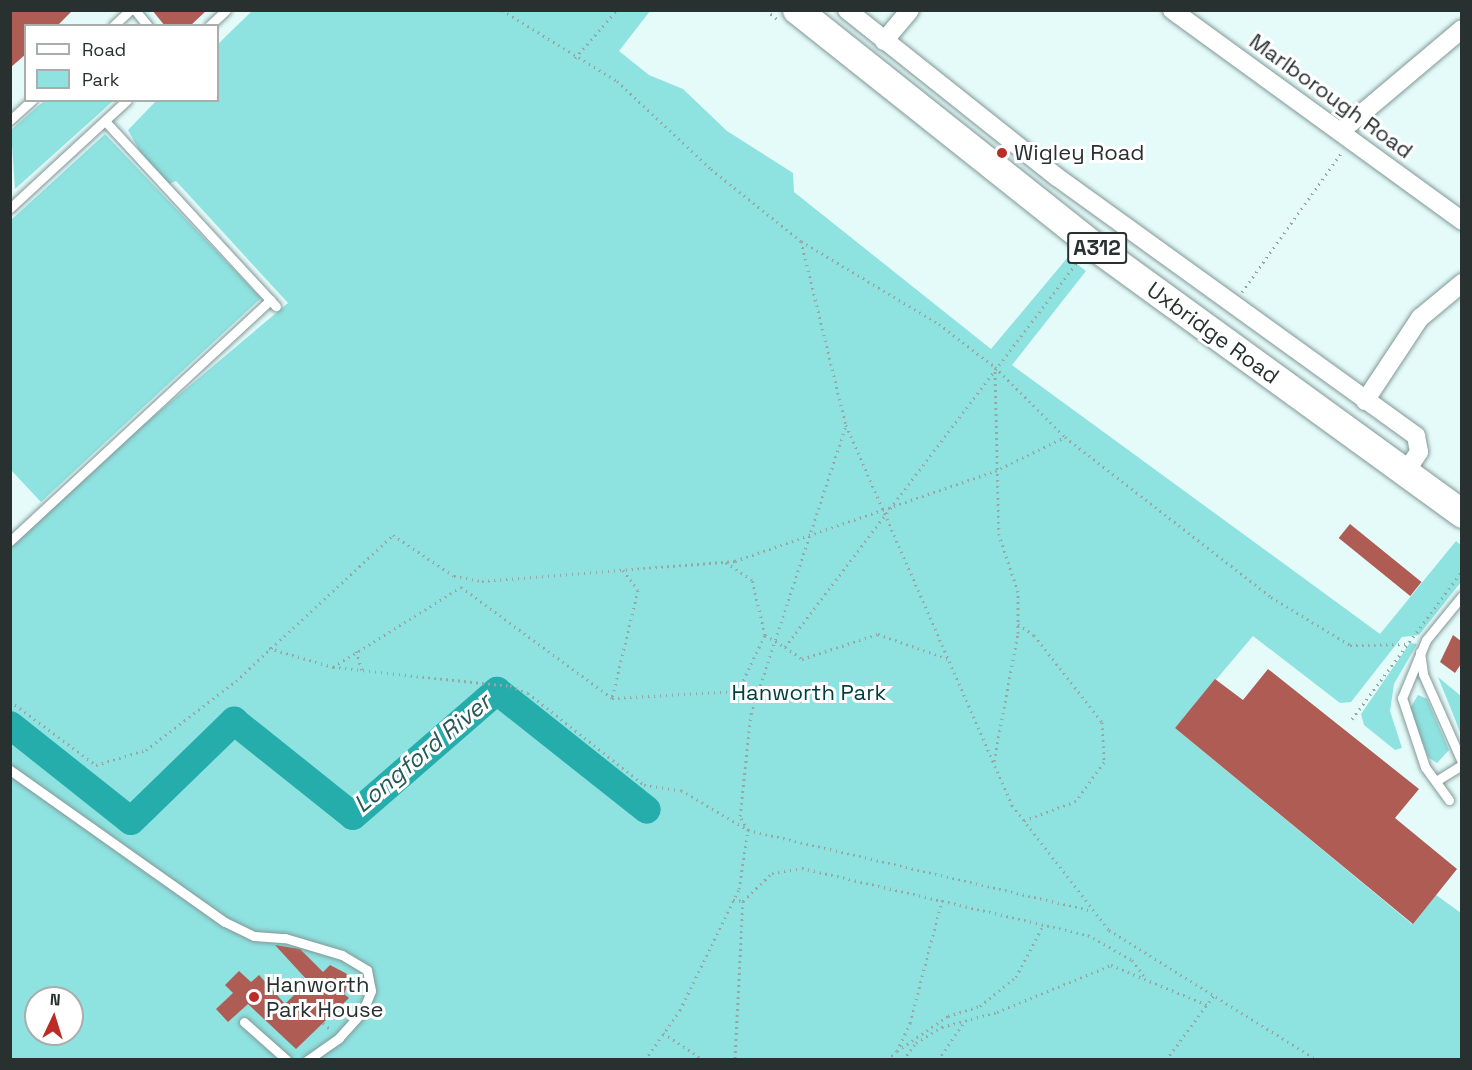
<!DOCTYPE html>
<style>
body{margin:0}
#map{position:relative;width:1472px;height:1070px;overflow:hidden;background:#e4fbfa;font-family:"Space Grotesk",sans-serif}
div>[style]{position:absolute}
.green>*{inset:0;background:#8ee2e0}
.river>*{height:28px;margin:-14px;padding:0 14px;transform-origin:14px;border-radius:14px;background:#25adac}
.building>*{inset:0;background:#af5c54;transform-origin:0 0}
.path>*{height:3px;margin-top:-1.5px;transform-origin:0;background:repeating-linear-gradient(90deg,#96a7a6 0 1.5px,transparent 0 6px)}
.roads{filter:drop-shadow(0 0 2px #819796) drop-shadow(0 0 2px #819796)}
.service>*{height:9px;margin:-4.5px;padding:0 4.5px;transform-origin:4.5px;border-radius:4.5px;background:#fff}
.minor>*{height:18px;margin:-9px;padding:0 9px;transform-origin:9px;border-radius:9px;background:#fff}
.primary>*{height:28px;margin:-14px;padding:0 14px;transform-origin:14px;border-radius:14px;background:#fff}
.dots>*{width:16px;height:16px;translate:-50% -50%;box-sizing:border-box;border:3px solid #fff;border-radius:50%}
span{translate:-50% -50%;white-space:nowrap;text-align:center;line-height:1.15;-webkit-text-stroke:6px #fff;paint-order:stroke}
.shield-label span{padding:2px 4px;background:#fff;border:2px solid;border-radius:4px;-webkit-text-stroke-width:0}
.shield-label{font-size:21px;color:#283130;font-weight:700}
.street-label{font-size:22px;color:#283130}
.poi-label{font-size:22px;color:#283130}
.left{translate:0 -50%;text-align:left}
.park-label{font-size:22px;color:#003d3d}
.water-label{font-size:24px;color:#265a59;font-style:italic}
.frame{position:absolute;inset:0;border:12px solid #283130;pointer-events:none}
.legend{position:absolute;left:24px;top:24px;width:195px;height:78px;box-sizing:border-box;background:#fff;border:2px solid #a9adac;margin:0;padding:8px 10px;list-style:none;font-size:18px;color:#283130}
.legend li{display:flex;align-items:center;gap:12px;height:30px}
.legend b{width:30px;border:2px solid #a9adac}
.north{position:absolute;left:24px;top:986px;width:60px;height:60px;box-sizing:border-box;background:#fff;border:2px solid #a9adac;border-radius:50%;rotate:4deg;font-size:16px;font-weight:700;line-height:24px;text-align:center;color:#283130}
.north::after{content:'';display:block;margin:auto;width:21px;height:27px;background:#bb2c29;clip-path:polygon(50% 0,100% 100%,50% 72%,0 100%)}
</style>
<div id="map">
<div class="green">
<div style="clip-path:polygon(evenodd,252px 11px,650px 11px,619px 51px,649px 75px,683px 89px,727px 131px,793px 173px,794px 192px,991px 349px,1068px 257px,1086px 271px,1012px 365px,1380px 634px,1456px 541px,1461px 545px,1461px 582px,1419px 635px,1402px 637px,1351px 702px,1340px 703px,1253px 636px,1175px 728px,1412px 924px,1436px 895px,1461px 913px,1461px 1059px,11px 1059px,10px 537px,288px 303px,176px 181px,169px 184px,144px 159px,128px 130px,156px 101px,218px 100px,218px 44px,252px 11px,36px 998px,72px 998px,72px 1034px,36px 1034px,36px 998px)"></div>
<div style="clip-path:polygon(44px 101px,113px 101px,15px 189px,11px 130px)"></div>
<div style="clip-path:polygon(105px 134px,261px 298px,41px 502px,11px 470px,11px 220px)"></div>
<div style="clip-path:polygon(1410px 643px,1417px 644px,1394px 684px,1390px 711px,1402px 748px,1395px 750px,1364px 725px,1361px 714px)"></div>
<div style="clip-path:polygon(1438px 677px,1461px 696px,1461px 735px,1455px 719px)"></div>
<div style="clip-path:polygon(1418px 695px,1427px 699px,1449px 750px,1437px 763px,1429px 758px,1409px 710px)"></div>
</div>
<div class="river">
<div style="left:10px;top:725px;width:154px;rotate:38.4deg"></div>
<div style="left:131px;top:821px;width:144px;rotate:-44.2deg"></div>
<div style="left:234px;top:721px;width:152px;rotate:38.6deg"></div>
<div style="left:353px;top:816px;width:191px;rotate:-41deg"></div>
<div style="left:497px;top:691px;width:191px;rotate:38.4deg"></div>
</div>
<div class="building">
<div style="clip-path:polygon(10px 10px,73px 10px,57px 26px,26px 26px,26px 54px,10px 68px)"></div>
<div style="clip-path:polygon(152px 10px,207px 10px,190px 26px,165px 26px)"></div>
<div style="left:1350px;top:524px;width:92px;height:18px;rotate:39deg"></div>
<div style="clip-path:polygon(1453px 635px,1461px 641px,1461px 664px,1455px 673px,1440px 662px)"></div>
<div style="clip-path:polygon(1268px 669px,1419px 789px,1395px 818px,1457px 869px,1413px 924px,1175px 728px,1215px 679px,1243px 700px)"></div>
<div style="clip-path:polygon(275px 945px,300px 949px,323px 972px,330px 965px,351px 976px,344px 994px,349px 998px,296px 1049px,248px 1004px,228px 1022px,216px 1009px,233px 993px,225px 985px,239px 971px,251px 982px,259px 975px,285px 1004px,308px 981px)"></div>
</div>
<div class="path">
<div style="left:502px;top:10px;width:135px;rotate:31.7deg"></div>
<div style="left:617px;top:81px;width:129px;rotate:43.1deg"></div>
<div style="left:711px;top:169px;width:115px;rotate:38.7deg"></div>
<div style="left:801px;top:241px;width:161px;rotate:31deg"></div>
<div style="left:939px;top:324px;width:71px;rotate:37.5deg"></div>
<div style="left:995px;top:367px;width:99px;rotate:45deg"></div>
<div style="left:766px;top:10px;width:14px;rotate:39deg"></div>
<div style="left:575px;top:58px;width:64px;rotate:-48.8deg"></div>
<div style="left:801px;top:241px;width:189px;rotate:76.3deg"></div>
<div style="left:846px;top:425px;width:415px;rotate:66.4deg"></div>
<div style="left:1012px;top:805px;width:158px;rotate:52.2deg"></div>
<div style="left:1109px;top:930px;width:245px;rotate:32deg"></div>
<div style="left:1242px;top:292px;width:171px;rotate:-54.5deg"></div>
<div style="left:623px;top:570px;width:25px;rotate:53deg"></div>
<div style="left:638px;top:590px;width:111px;rotate:103.5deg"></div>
<div style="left:612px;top:698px;width:126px;rotate:-3.2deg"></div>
<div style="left:738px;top:691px;width:62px;rotate:-64.3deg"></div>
<div style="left:765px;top:635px;width:57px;rotate:-103.3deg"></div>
<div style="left:752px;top:580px;width:32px;rotate:-146deg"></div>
<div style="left:1018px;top:624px;width:19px;rotate:35deg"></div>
<div style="left:1034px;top:635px;width:110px;rotate:52deg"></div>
<div style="left:1102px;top:722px;width:40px;rotate:87.1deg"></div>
<div style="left:1104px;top:762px;width:48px;rotate:125.7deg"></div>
<div style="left:1076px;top:801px;width:57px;rotate:159.3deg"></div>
<div style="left:765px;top:635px;width:23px;rotate:31deg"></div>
<div style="left:785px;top:647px;width:486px;rotate:-52.8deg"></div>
<div style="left:785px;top:647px;width:21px;rotate:35deg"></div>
<div style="left:802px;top:659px;width:80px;rotate:-18.2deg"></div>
<div style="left:878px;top:634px;width:74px;rotate:19.7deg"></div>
<div style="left:269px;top:648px;width:67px;rotate:16.5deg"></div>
<div style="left:333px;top:667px;width:151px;rotate:-32deg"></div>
<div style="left:461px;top:587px;width:187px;rotate:36.3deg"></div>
<div style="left:356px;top:651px;width:21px;rotate:73deg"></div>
<div style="left:333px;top:667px;width:178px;rotate:6.1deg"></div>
<div style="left:510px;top:686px;width:19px;rotate:21deg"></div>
<div style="left:528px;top:693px;width:148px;rotate:38.4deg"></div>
<div style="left:644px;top:785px;width:37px;rotate:8deg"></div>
<div style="left:681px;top:790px;width:78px;rotate:30.8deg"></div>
<div style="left:748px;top:830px;width:353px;rotate:13.2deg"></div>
<div style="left:10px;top:701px;width:107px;rotate:36.7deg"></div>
<div style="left:96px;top:765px;width:52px;rotate:-16.7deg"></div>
<div style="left:146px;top:750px;width:113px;rotate:-37.5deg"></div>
<div style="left:236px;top:681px;width:214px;rotate:-42.9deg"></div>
<div style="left:393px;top:535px;width:73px;rotate:33.9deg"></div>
<div style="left:454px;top:576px;width:28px;rotate:10deg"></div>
<div style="left:482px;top:581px;width:254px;rotate:-4.5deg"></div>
<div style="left:735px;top:561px;width:275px;rotate:-19.1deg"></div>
<div style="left:995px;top:471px;width:78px;rotate:-25.9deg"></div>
<div style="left:1065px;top:437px;width:261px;rotate:37.8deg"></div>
<div style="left:1271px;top:597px;width:92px;rotate:31.3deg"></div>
<div style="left:1350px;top:645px;width:55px;rotate:-1deg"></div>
<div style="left:1352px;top:719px;width:184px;rotate:-53.4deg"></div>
<div style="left:994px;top:761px;width:130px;rotate:-79.4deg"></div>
<div style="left:1018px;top:633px;width:41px;rotate:-90deg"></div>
<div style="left:1018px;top:592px;width:60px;rotate:-108.4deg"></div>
<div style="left:999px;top:535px;width:166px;rotate:-91.4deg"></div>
<div style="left:733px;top:900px;width:10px;rotate:6deg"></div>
<div style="left:743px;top:901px;width:159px;rotate:92.9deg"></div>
<div style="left:743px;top:901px;width:40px;rotate:-44deg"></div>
<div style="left:772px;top:873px;width:30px;rotate:-9deg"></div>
<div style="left:802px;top:868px;width:294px;rotate:13.2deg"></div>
<div style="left:1088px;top:935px;width:51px;rotate:29.6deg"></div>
<div style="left:1132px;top:960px;width:21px;rotate:53deg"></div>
<div style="left:323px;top:1023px;width:11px;rotate:41deg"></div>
<div style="left:663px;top:1033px;width:49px;rotate:33.4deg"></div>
<div style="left:897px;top:1051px;width:62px;rotate:-34.5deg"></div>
<div style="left:948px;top:1016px;width:34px;rotate:-17deg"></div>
<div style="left:980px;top:1006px;width:46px;rotate:-38.9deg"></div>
<div style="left:1016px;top:977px;width:60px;rotate:-62.2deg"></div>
<div style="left:645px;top:1060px;width:61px;rotate:-55deg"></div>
<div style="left:680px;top:1010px;width:135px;rotate:-64deg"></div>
<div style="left:739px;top:889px;width:60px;rotate:-81.3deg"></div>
<div style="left:748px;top:830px;width:16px;rotate:-120deg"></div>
<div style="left:740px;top:816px;width:103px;rotate:-83.8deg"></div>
<div style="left:751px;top:714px;width:304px;rotate:-71.8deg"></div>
<div style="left:887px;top:1060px;width:13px;rotate:-42deg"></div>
<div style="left:897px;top:1051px;width:31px;rotate:-65deg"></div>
<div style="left:910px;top:1023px;width:127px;rotate:-75.4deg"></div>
<div style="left:903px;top:1060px;width:21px;rotate:-53deg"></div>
<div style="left:916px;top:1043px;width:31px;rotate:-32deg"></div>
<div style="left:942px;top:1027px;width:57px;rotate:-15.3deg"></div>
<div style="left:997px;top:1012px;width:123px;rotate:-22.4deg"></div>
<div style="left:1111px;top:965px;width:104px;rotate:22.6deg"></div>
<div style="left:938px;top:1060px;width:46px;rotate:-55.6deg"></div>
<div style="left:1166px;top:1060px;width:81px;rotate:-53.6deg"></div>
</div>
<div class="roads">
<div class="service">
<div style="left:135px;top:10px;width:21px;rotate:51deg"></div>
<div style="left:113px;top:26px;width:23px;rotate:-43deg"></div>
<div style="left:209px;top:26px;width:23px;rotate:-43deg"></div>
<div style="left:10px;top:120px;width:30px;rotate:-42deg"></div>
<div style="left:105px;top:121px;width:252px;rotate:47.3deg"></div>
<div style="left:10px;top:208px;width:159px;rotate:-42.7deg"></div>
<div style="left:10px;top:541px;width:355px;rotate:-42.8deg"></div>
<div style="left:1420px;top:652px;width:22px;rotate:82deg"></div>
<div style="left:1423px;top:674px;width:96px;rotate:66.1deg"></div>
<div style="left:10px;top:770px;width:263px;rotate:35.3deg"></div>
<div style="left:225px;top:922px;width:32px;rotate:26deg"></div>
<div style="left:254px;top:936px;width:31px;rotate:4deg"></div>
<div style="left:285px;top:938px;width:59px;rotate:16.6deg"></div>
<div style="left:342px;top:955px;width:29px;rotate:31deg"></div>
<div style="left:367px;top:970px;width:21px;rotate:79deg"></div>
<div style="left:371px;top:991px;width:22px;rotate:112deg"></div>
<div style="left:363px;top:1011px;width:36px;rotate:132deg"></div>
<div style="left:339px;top:1038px;width:39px;rotate:145deg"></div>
<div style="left:1436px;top:781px;width:31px;rotate:-32deg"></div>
<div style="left:1449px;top:800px;width:41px;rotate:-126deg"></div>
<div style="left:1425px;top:767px;width:73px;rotate:-108.4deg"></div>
<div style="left:1402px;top:698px;width:63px;rotate:-67.5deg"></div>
<div style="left:1426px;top:640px;width:57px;rotate:-50.7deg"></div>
<div style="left:244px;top:1022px;width:57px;rotate:41.5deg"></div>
</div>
<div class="minor">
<div style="left:847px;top:10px;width:268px;rotate:38.5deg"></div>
<div style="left:1057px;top:177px;width:443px;rotate:35.8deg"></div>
<div style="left:1416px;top:436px;width:16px;rotate:79deg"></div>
<div style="left:1419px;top:452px;width:25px;rotate:124deg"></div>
<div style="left:1172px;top:10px;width:359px;rotate:36deg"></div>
<div style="left:884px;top:41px;width:40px;rotate:-50deg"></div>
<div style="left:1341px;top:131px;width:158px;rotate:-40.1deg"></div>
<div style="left:1365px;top:401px;width:100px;rotate:-56.5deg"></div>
<div style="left:1420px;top:318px;width:55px;rotate:-39.8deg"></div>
</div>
<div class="primary">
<div style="left:797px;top:10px;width:376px;rotate:38.5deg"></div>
<div style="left:1091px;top:244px;width:459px;rotate:36deg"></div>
</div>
</div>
<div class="dots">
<div style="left:1002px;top:153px;background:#bb2c29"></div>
<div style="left:254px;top:997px;background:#bb2c29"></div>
</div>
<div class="shield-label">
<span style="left:1097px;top:248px">A312</span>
</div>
<div class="street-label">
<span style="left:1331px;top:96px;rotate:36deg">Marlborough Road</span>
<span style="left:1213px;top:333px;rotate:36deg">Uxbridge Road</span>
</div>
<div class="poi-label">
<span class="left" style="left:1014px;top:153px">Wigley Road</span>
<span class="left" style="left:266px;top:997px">Hanworth<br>Park House</span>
</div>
<div class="park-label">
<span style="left:809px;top:693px">Hanworth Park</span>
</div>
<div class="water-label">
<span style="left:422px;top:753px;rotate:-40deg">Longford River</span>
</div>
<div class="frame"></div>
<ul class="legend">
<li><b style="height:8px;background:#fff"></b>Road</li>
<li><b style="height:16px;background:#8ee2e0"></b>Park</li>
</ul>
<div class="north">N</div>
</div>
